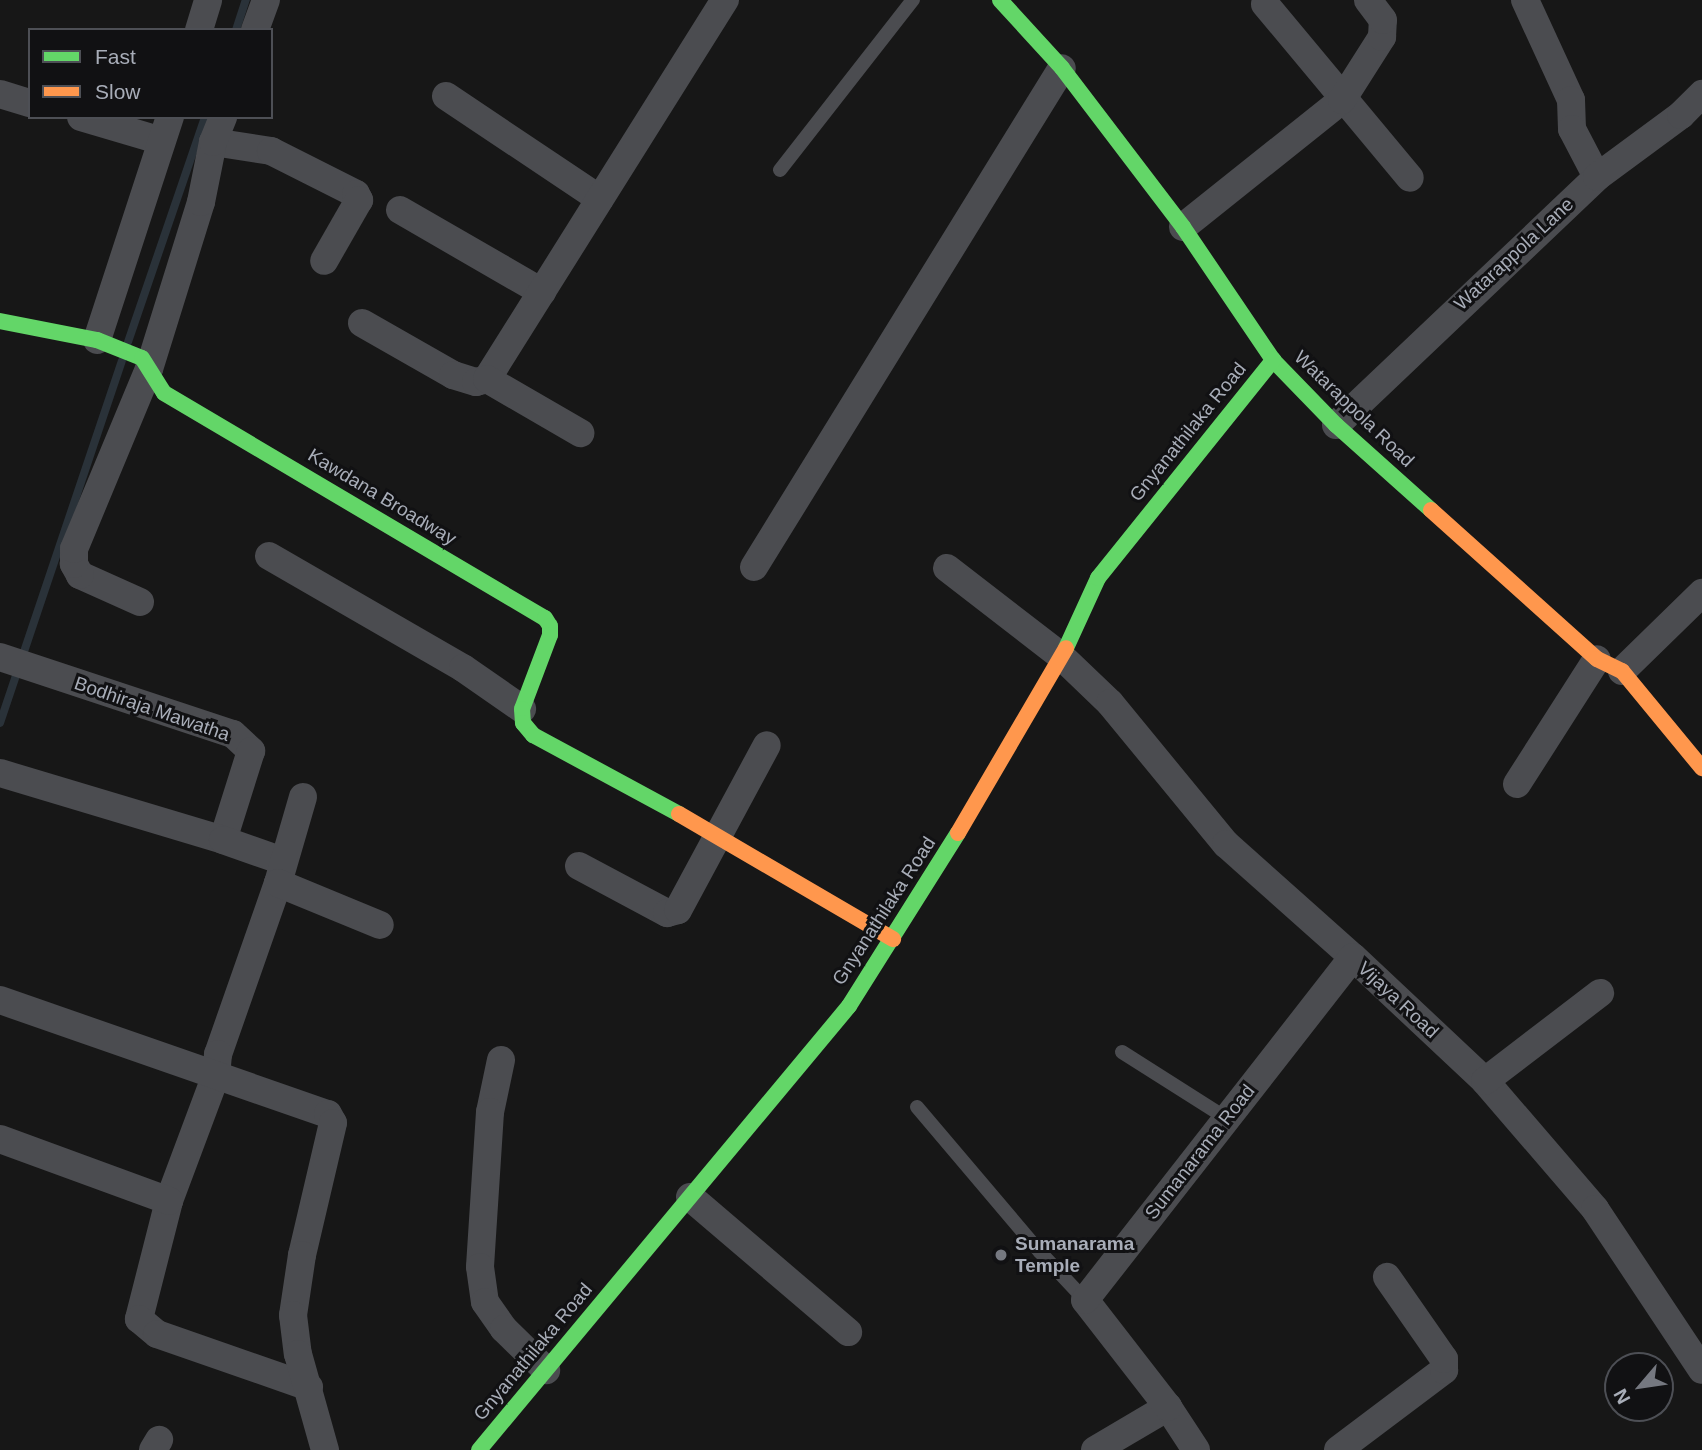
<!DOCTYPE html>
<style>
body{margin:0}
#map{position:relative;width:1702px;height:1450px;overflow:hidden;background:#171717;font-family:Arial,sans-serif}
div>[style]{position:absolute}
.stream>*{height:8px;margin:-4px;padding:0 4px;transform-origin:4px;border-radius:4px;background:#2a3239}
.lane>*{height:14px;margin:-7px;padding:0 7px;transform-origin:7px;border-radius:7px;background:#4b4c50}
.street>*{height:28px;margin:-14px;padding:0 14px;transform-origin:14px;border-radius:14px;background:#4b4c50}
.fast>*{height:16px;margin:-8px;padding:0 8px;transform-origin:8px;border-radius:8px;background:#63d668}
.slow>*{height:16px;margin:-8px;padding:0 8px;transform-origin:8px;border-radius:8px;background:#ff974d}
.dots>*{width:19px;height:19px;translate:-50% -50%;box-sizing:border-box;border:4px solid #111113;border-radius:50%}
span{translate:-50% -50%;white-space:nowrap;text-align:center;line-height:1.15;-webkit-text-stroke:6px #111113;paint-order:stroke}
.street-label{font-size:19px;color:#a8adb8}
.poi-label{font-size:19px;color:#a8adb8;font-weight:700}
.left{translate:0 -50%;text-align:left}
.legend{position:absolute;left:28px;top:28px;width:245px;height:91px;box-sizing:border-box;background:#111113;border:2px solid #4d4f55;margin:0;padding:9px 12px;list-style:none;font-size:21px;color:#a8adb8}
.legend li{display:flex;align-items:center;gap:14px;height:35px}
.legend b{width:35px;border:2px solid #4d4f55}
.north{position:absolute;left:1604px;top:1352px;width:70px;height:70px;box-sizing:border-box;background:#111113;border:2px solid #4d4f55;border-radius:50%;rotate:241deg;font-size:19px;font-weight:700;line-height:28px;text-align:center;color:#a8adb8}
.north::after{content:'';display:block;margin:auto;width:24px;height:32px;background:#757880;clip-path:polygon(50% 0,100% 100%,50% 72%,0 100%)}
</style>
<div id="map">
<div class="stream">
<div style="left:236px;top:30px;width:32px;rotate:-72deg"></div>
<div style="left:128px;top:342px;width:238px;rotate:-71.1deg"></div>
<div style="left:0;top:723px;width:382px;rotate:-71.4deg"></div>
</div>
<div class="lane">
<div style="left:780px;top:170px;width:216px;rotate:-52deg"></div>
<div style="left:1122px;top:1052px;width:123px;rotate:32.4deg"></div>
<div style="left:917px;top:1107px;width:190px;rotate:49.7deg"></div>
<div style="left:1040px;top:1252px;width:66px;rotate:46.8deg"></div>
</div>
<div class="street">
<div style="left:1525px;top:0;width:110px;rotate:65.3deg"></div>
<div style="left:1571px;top:100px;width:29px;rotate:88deg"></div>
<div style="left:1572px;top:129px;width:54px;rotate:62.5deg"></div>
<div style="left:1265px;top:4px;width:226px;rotate:50.2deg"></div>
<div style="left:199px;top:30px;width:31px;rotate:-73deg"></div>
<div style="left:255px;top:30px;width:32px;rotate:-70deg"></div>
<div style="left:0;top:94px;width:31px;rotate:17deg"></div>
<div style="left:446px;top:96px;width:185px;rotate:33.8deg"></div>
<div style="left:81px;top:117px;width:84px;rotate:16.5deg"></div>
<div style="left:213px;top:142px;width:59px;rotate:8.8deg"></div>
<div style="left:271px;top:151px;width:95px;rotate:26.8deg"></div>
<div style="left:356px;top:194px;width:7px;rotate:63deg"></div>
<div style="left:359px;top:200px;width:70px;rotate:119.8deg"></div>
<div style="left:400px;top:210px;width:164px;rotate:30deg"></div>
<div style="left:1183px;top:227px;width:203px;rotate:-38.6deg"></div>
<div style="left:1342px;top:100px;width:75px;rotate:-57.6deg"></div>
<div style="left:1382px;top:37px;width:17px;rotate:-87deg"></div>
<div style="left:1383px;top:20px;width:25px;rotate:-127deg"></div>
<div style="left:362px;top:323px;width:105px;rotate:29.7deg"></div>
<div style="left:453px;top:375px;width:24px;rotate:17deg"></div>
<div style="left:476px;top:382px;width:11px;rotate:-15deg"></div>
<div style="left:487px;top:379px;width:448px;rotate:-57.9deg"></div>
<div style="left:97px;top:340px;width:235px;rotate:-71.9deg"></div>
<div style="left:487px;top:379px;width:108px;rotate:30.1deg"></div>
<div style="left:1336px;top:425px;width:360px;rotate:-43.5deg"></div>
<div style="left:1597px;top:177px;width:104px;rotate:-36.4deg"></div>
<div style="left:1681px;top:115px;width:30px;rotate:-45deg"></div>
<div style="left:269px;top:556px;width:224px;rotate:30deg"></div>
<div style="left:463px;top:668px;width:72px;rotate:34.8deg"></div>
<div style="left:754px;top:567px;width:586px;rotate:-58.32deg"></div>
<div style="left:947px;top:568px;width:145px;rotate:37.7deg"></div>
<div style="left:1062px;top:657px;width:66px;rotate:43.8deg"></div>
<div style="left:1110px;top:703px;width:183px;rotate:50.6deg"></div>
<div style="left:1226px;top:844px;width:170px;rotate:41.7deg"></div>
<div style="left:1353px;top:957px;width:181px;rotate:43.2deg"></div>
<div style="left:1485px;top:1081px;width:169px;rotate:49.3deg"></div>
<div style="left:1595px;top:1209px;width:193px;rotate:56.4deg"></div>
<div style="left:140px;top:602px;width:66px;rotate:-155.8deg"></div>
<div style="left:80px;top:575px;width:13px;rotate:-119deg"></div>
<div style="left:74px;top:564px;width:15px;rotate:-90deg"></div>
<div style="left:74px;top:549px;width:195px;rotate:-67.4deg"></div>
<div style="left:149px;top:369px;width:175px;rotate:-72.7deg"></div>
<div style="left:201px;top:202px;width:61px;rotate:-78.7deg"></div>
<div style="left:213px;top:142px;width:27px;rotate:-68deg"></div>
<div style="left:0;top:657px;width:245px;rotate:18.3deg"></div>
<div style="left:233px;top:734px;width:25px;rotate:43deg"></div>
<div style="left:251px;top:751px;width:93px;rotate:107.5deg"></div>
<div style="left:1622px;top:671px;width:112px;rotate:-44.3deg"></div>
<div style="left:0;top:773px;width:233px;rotate:16.7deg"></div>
<div style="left:223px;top:840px;width:64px;rotate:19.3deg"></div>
<div style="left:1517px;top:784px;width:148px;rotate:-57.4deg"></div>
<div style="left:303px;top:797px;width:90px;rotate:106.2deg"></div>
<div style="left:278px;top:883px;width:181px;rotate:109.3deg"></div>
<div style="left:218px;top:1054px;width:21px;rotate:95deg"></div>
<div style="left:216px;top:1075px;width:134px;rotate:110.5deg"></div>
<div style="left:169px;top:1201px;width:122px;rotate:104.3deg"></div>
<div style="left:139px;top:1319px;width:23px;rotate:40deg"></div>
<div style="left:157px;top:1334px;width:161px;rotate:19.2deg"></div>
<div style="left:579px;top:866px;width:100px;rotate:28.1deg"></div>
<div style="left:667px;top:913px;width:11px;rotate:-15deg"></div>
<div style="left:678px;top:910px;width:187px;rotate:-61.7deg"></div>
<div style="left:278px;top:883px;width:110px;rotate:22.4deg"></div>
<div style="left:0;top:1000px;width:347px;rotate:19.2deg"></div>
<div style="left:328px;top:1114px;width:10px;rotate:61deg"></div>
<div style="left:333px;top:1123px;width:136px;rotate:103.2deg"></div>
<div style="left:302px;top:1255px;width:61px;rotate:98.5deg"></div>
<div style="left:293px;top:1315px;width:39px;rotate:83deg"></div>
<div style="left:298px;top:1354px;width:100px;rotate:74.3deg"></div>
<div style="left:501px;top:1060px;width:53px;rotate:101.9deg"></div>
<div style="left:490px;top:1112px;width:155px;rotate:93.7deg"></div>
<div style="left:480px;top:1267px;width:35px;rotate:82deg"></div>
<div style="left:485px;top:1302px;width:33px;rotate:55deg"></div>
<div style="left:504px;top:1329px;width:59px;rotate:44.3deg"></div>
<div style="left:1485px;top:1081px;width:145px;rotate:-37.4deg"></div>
<div style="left:0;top:1139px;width:180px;rotate:20.1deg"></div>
<div style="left:690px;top:1197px;width:208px;rotate:40.5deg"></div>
<div style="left:153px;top:1450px;width:12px;rotate:-59deg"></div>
<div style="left:1095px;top:1450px;width:85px;rotate:-30.5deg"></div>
<div style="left:1196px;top:1450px;width:51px;rotate:-123.1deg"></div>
<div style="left:1168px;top:1407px;width:135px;rotate:-127.8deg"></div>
<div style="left:1085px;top:1300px;width:435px;rotate:-52deg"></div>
<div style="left:1338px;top:1450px;width:133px;rotate:-37deg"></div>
<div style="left:1444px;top:1370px;width:11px;rotate:-90deg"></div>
<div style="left:1444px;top:1359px;width:100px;rotate:-124.8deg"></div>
</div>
<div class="fast">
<div style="left:1000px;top:0;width:92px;rotate:47.6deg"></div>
<div style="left:1062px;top:68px;width:200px;rotate:52.7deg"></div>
<div style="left:1183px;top:227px;width:161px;rotate:55.9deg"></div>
<div style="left:1273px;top:360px;width:91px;rotate:45.9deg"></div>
<div style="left:1336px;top:425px;width:127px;rotate:41.8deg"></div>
<div style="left:0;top:321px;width:99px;rotate:11.1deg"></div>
<div style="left:97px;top:340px;width:48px;rotate:21.8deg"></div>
<div style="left:142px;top:358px;width:41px;rotate:57.8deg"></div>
<div style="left:164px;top:393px;width:442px;rotate:30.6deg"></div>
<div style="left:545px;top:618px;width:9px;rotate:58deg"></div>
<div style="left:550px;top:626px;width:9px;rotate:90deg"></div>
<div style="left:550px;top:635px;width:79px;rotate:110.7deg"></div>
<div style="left:522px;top:709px;width:14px;rotate:86deg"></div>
<div style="left:523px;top:723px;width:16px;rotate:50deg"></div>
<div style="left:533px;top:735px;width:166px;rotate:28.4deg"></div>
<div style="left:1066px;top:648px;width:77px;rotate:-65.4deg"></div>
<div style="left:1098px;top:578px;width:280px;rotate:-51.2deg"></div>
<div style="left:479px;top:1450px;width:578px;rotate:-50.19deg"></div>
<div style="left:849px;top:1006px;width:204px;rotate:-57.8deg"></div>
</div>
<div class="slow">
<div style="left:1431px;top:510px;width:223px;rotate:41.9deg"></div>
<div style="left:1597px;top:659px;width:28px;rotate:26deg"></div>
<div style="left:1622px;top:671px;width:126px;rotate:50.5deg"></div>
<div style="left:679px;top:814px;width:248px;rotate:30.3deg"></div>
<div style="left:958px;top:833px;width:214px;rotate:-59.7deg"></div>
</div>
<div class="dots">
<div style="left:1001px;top:1255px;background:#757880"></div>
</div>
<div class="street-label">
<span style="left:1514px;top:254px;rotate:-43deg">Watarappola Lane</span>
<span style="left:1354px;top:409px;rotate:44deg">Watarappola Road</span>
<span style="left:1188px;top:432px;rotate:-51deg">Gnyanathilaka Road</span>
<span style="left:382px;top:497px;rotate:31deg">Kawdana Broadway</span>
<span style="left:152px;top:709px;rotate:19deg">Bodhiraja Mawatha</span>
<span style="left:884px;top:911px;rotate:-57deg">Gnyanathilaka Road</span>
<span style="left:1398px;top:1000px;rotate:43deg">Vijaya Road</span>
<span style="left:1200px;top:1152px;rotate:-52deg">Sumanarama Road</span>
<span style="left:533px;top:1352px;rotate:-50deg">Gnyanathilaka Road</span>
</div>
<div class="poi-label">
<span class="left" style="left:1015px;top:1255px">Sumanarama<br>Temple</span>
</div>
<ul class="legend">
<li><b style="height:9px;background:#63d668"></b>Fast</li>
<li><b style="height:9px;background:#ff974d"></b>Slow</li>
</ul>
<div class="north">N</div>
</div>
